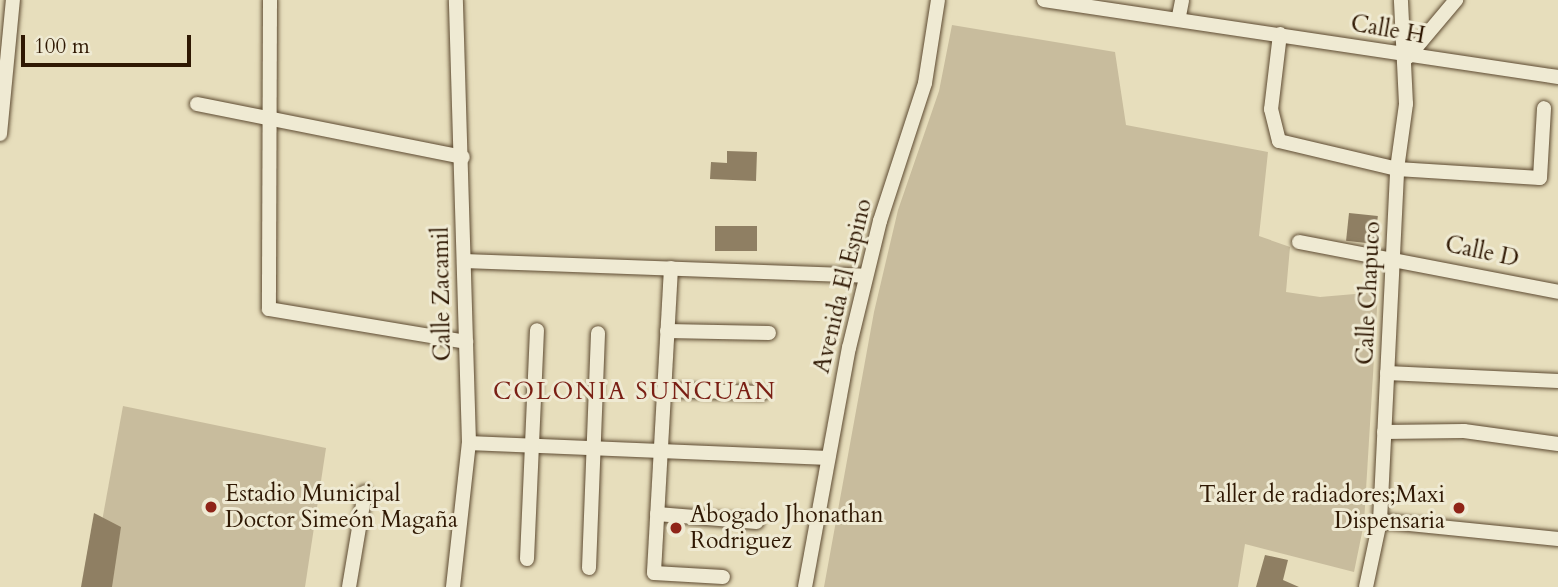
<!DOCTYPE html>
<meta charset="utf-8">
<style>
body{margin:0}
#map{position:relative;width:1558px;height:587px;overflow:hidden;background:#e7debc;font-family:Cardo,serif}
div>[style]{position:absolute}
.green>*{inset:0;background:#c8bc9d}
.building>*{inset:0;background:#8f7f63;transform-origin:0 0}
.roads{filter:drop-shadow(0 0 2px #5d4a31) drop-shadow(0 0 2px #5d4a31)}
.minor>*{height:14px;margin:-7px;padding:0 7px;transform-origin:7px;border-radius:7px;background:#efead3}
.dots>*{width:19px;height:19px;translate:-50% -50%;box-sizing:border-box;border:4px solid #efead3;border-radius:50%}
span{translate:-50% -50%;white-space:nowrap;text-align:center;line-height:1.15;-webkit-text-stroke:6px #efead3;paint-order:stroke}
.street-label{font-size:23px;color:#2f1803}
.poi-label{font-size:23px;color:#2f1803}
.left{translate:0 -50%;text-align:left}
.right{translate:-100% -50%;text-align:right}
.neighbourhood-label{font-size:24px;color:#7a1f14;letter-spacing:2px}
.scale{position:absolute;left:21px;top:35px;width:170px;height:32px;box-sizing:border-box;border:4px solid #2f1803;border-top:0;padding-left:9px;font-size:21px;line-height:24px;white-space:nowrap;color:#2f1803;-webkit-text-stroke:5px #efead3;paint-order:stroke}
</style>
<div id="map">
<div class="green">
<div style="clip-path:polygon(952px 25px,1115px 52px,1126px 125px,1268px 152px,1259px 236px,1290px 247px,1286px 292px,1320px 297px,1378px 292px,1364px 523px,1354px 572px,1245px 544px,1238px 587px,824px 587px,874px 312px,898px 210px,939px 91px)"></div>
<div style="clip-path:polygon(123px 406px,326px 448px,305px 587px,90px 587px)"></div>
</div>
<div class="building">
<div style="clip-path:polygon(727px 151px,757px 152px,756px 181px,710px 179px,711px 162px,727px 163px)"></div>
<div style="left:1349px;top:213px;width:29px;height:28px;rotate:6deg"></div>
<div style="left:715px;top:226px;width:42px;height:25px"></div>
<div style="clip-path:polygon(94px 513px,121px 527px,112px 587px,81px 587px)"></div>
<div style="clip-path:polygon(1265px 555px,1288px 560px,1283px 580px,1299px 587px,1256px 587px)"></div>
</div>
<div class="roads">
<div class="minor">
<div style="left:270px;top:0;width:309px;rotate:90.2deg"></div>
<div style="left:269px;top:309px;width:200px;rotate:9.5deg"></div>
<div style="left:1044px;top:0;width:520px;rotate:8.52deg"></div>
<div style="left:1179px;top:16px;width:16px;rotate:-79deg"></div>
<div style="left:1280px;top:34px;width:76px;rotate:96.8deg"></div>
<div style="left:1271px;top:109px;width:33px;rotate:76deg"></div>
<div style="left:1279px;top:141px;width:121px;rotate:13.3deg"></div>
<div style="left:1397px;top:169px;width:143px;rotate:3.6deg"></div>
<div style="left:1540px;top:178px;width:70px;rotate:-86.7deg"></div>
<div style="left:1408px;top:57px;width:75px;rotate:-49.9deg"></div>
<div style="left:197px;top:104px;width:271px;rotate:11.3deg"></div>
<div style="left:0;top:134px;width:135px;rotate:-84.5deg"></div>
<div style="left:1299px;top:242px;width:264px;rotate:10.9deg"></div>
<div style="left:464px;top:261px;width:402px;rotate:2.1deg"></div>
<div style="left:671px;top:268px;width:305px;rotate:93.2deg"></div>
<div style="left:654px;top:573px;width:69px;rotate:3.3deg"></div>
<div style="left:667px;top:331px;width:102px;rotate:1.1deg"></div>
<div style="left:1387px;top:373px;width:171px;rotate:2.7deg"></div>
<div style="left:664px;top:390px;width:98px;rotate:1.8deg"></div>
<div style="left:1384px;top:432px;width:80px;rotate:-0.7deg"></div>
<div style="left:1464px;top:431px;width:95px;rotate:7.9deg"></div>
<div style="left:469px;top:443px;width:359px;rotate:2.4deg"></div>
<div style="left:657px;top:514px;width:100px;rotate:4.6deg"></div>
<div style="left:1380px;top:521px;width:179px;rotate:5.8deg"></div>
<div style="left:527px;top:559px;width:229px;rotate:-87.5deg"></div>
<div style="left:589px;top:568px;width:235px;rotate:-87.8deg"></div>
<div style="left:349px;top:587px;width:96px;rotate:-80.4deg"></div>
<div style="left:453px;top:587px;width:145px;rotate:-83.7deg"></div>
<div style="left:469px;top:443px;width:443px;rotate:-91.7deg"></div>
<div style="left:805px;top:587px;width:243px;rotate:-79.6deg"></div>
<div style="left:849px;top:348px;width:131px;rotate:-76.3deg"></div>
<div style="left:880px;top:221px;width:145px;rotate:-71.9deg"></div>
<div style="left:925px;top:83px;width:84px;rotate:-81.1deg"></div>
<div style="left:1366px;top:587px;width:67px;rotate:-78deg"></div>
<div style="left:1380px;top:521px;width:352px;rotate:-87.2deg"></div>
<div style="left:1397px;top:169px;width:66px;rotate:-82.1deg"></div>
<div style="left:1406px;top:104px;width:104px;rotate:-92.8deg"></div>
</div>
</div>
<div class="dots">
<div style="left:211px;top:507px;background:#8f2418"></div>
<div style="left:1459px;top:508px;background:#8f2418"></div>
<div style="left:676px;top:528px;background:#8f2418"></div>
</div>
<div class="street-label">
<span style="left:1388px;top:30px;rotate:10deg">Calle H</span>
<span style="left:1482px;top:252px;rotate:12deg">Calle D</span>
<span style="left:843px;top:286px;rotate:-76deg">Avenida El Espino</span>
<span style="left:1369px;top:293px;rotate:-87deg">Calle Chapuco</span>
<span style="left:442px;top:294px;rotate:-91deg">Calle Zacamil</span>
</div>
<div class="poi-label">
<span class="left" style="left:225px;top:507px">Estadio Municipal<br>Doctor Simeón Magaña</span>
<span class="right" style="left:1445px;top:508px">Taller de radiadores;Maxi<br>Dispensaria</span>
<span class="left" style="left:690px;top:528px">Abogado Jhonathan<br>Rodriguez</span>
</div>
<div class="neighbourhood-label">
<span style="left:635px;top:392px">COLONIA SUNCUAN</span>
</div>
<div class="scale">100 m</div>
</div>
